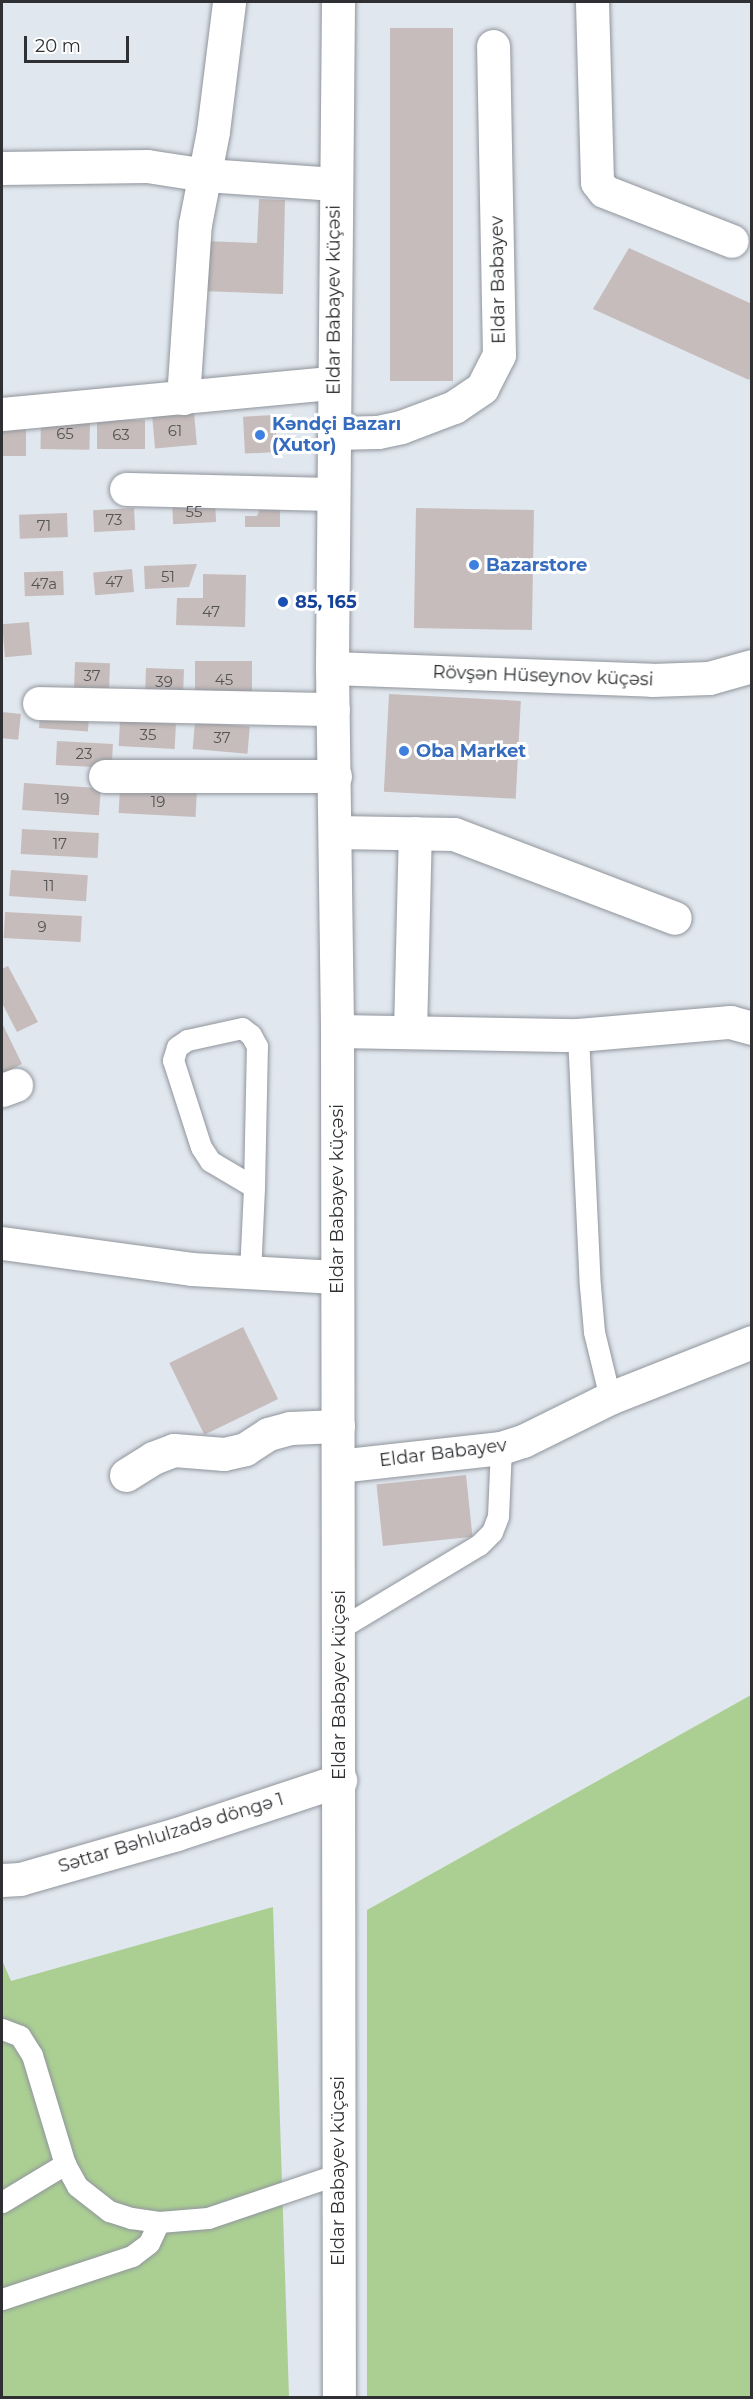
<!DOCTYPE html>
<meta charset="utf-8">
<style>
body{margin:0}
#map{position:relative;width:753px;height:2399px;overflow:hidden;background:#e1e7ee;font-family:Montserrat,sans-serif}
div>[style]{position:absolute}
.green>*{inset:0;background:#abcf93}
.building>*{inset:0;background:#c6bcbb;transform-origin:0 0}
.roads{filter:drop-shadow(0 0 2px #90959c) drop-shadow(0 0 2px #90959c)}
.service>*{height:21px;margin:-10.5px;padding:0 10.5px;transform-origin:10.5px;border-radius:10.5px;background:#fff}
.minor>*{height:33px;margin:-16.5px;padding:0 16.5px;transform-origin:16.5px;border-radius:16.5px;background:#fff}
.tertiary>*{height:33px;margin:-16.5px;padding:0 16.5px;transform-origin:16.5px;border-radius:16.5px;background:#fff}
.dots>*{width:16px;height:16px;translate:-50% -50%;box-sizing:border-box;border:3px solid #fff;border-radius:50%}
span{translate:-50% -50%;white-space:nowrap;text-align:center;line-height:1.15;-webkit-text-stroke:6px #fff;paint-order:stroke}
.number-label{font-size:15px;color:#545355}
.number-label span{-webkit-text-stroke-width:0}
.street-label{font-size:18px;color:#2e3033}
.shop-label{font-size:18px;color:#366cbe;font-weight:700}
.left{translate:0 -50%;text-align:left}
.transit-label{font-size:18px;color:#164399;font-weight:700}
.frame{position:absolute;inset:0;border:3px solid #2e3033;pointer-events:none}
.scale{position:absolute;left:24px;top:36px;width:105px;height:27px;box-sizing:border-box;border:3px solid #2e3033;border-top:0;padding-left:8px;font-size:18px;line-height:21px;white-space:nowrap;color:#2e3033;-webkit-text-stroke:4px #fff;paint-order:stroke}
</style>
<div id="map">
<div class="green">
<div style="clip-path:polygon(751px 1695px,751px 2397px,367px 2397px,367px 1910px)"></div>
<div style="clip-path:polygon(273px 1907px,289px 2397px,2px 2397px,2px 1960px,11px 1981px)"></div>
</div>
<div class="building">
<div style="left:390px;top:28px;width:63px;height:353px"></div>
<div style="clip-path:polygon(259px 199px,285px 200px,283px 294px,202px 291px,204px 241px,257px 243px)"></div>
<div style="clip-path:polygon(629px 248px,752px 304px,752px 374px,749px 380px,593px 309px)"></div>
<div style="left:194px;top:412px;width:33px;height:42px;rotate:85deg"></div>
<div style="left:275px;top:415px;width:37px;height:32px;rotate:87deg"></div>
<div style="left:41px;top:419px;width:49px;height:30px;rotate:1deg"></div>
<div style="left:97px;top:420px;width:48px;height:29px"></div>
<div style="left:2px;top:427px;width:24px;height:29px"></div>
<div style="left:215px;top:501px;width:21px;height:43px;rotate:87deg"></div>
<div style="clip-path:polygon(261px 506px,280px 506px,280px 527px,245px 527px,245px 516px,257px 516px)"></div>
<div style="left:134px;top:508px;width:22px;height:41px;rotate:87deg"></div>
<div style="left:416px;top:508px;width:118px;height:120px;rotate:1deg"></div>
<div style="left:67px;top:513px;width:24px;height:48px;rotate:88deg"></div>
<div style="clip-path:polygon(197px 564px,189px 587px,145px 589px,144px 566px)"></div>
<div style="left:132px;top:569px;width:23px;height:39px;rotate:85deg"></div>
<div style="left:63px;top:571px;width:24px;height:39px;rotate:88deg"></div>
<div style="clip-path:polygon(203px 574px,246px 575px,245px 627px,176px 625px,177px 598px,203px 598px)"></div>
<div style="left:29px;top:622px;width:33px;height:27px;rotate:85deg"></div>
<div style="left:195px;top:661px;width:57px;height:38px"></div>
<div style="left:75px;top:662px;width:35px;height:26px;rotate:2deg"></div>
<div style="left:146px;top:668px;width:38px;height:26px;rotate:2deg"></div>
<div style="left:389px;top:694px;width:132px;height:98px;rotate:3deg"></div>
<div style="left:2px;top:712px;width:19px;height:26px;rotate:6deg"></div>
<div style="left:40px;top:714px;width:49px;height:14px;rotate:4deg"></div>
<div style="left:120px;top:721px;width:56px;height:25px;rotate:3deg"></div>
<div style="left:195px;top:722px;width:55px;height:27px;rotate:5deg"></div>
<div style="left:57px;top:741px;width:56px;height:24px;rotate:3deg"></div>
<div style="left:24px;top:783px;width:77px;height:27px;rotate:4deg"></div>
<div style="left:120px;top:787px;width:77px;height:26px;rotate:3deg"></div>
<div style="left:22px;top:829px;width:77px;height:25px;rotate:3deg"></div>
<div style="left:11px;top:870px;width:77px;height:26px;rotate:4deg"></div>
<div style="left:5px;top:912px;width:77px;height:26px;rotate:3deg"></div>
<div style="clip-path:polygon(8px 966px,38px 1022px,17px 1032px,2px 1003px,2px 969px)"></div>
<div style="clip-path:polygon(2px 1023px,22px 1064px,2px 1074px)"></div>
<div style="left:243px;top:1327px;width:80px;height:82px;rotate:64deg"></div>
<div style="left:466px;top:1475px;width:62px;height:90px;rotate:84deg"></div>
</div>
<div class="roads">
<div class="service">
<div style="left:578px;top:1035px;width:251px;rotate:87.3deg"></div>
<div style="left:590px;top:1286px;width:46px;rotate:85deg"></div>
<div style="left:594px;top:1332px;width:68px;rotate:76.4deg"></div>
<div style="left:250px;top:1273px;width:86px;rotate:-87.3deg"></div>
<div style="left:254px;top:1187px;width:141px;rotate:-88.8deg"></div>
<div style="left:257px;top:1046px;width:13px;rotate:-119deg"></div>
<div style="left:251px;top:1035px;width:11px;rotate:-142deg"></div>
<div style="left:242px;top:1028px;width:56px;rotate:167.7deg"></div>
<div style="left:187px;top:1040px;width:12px;rotate:145deg"></div>
<div style="left:177px;top:1047px;width:14px;rotate:107deg"></div>
<div style="left:173px;top:1060px;width:91px;rotate:72.2deg"></div>
<div style="left:201px;top:1147px;width:17px;rotate:57deg"></div>
<div style="left:210px;top:1161px;width:51px;rotate:30.6deg"></div>
<div style="left:339px;top:1629px;width:163px;rotate:-31deg"></div>
<div style="left:479px;top:1545px;width:18px;rotate:-45deg"></div>
<div style="left:492px;top:1532px;width:17px;rotate:-69deg"></div>
<div style="left:498px;top:1516px;width:68px;rotate:-87.5deg"></div>
<div style="left:2px;top:2029px;width:19px;rotate:21deg"></div>
<div style="left:20px;top:2036px;width:22px;rotate:58deg"></div>
<div style="left:32px;top:2055px;width:114px;rotate:73.2deg"></div>
<div style="left:65px;top:2164px;width:25px;rotate:61deg"></div>
<div style="left:77px;top:2186px;width:41px;rotate:38deg"></div>
<div style="left:109px;top:2211px;width:23px;rotate:18deg"></div>
<div style="left:131px;top:2218px;width:28px;rotate:8deg"></div>
<div style="left:159px;top:2222px;width:49px;rotate:-4.7deg"></div>
<div style="left:208px;top:2218px;width:137px;rotate:-18.7deg"></div>
<div style="left:2px;top:2202px;width:74px;rotate:-31.1deg"></div>
<div style="left:2px;top:2299px;width:137px;rotate:-18.3deg"></div>
<div style="left:132px;top:2256px;width:21px;rotate:-37deg"></div>
<div style="left:149px;top:2243px;width:23px;rotate:-65deg"></div>
</div>
<div class="minor">
<div style="left:592px;top:2px;width:180px;rotate:88.4deg"></div>
<div style="left:597px;top:182px;width:11px;rotate:52deg"></div>
<div style="left:604px;top:191px;width:137px;rotate:21.3deg"></div>
<div style="left:2px;top:168px;width:145px;rotate:-0.8deg"></div>
<div style="left:147px;top:166px;width:60px;rotate:8.7deg"></div>
<div style="left:206px;top:175px;width:129px;rotate:4deg"></div>
<div style="left:183px;top:398px;width:174px;rotate:-86.1deg"></div>
<div style="left:195px;top:224px;width:95px;rotate:-79deg"></div>
<div style="left:213px;top:131px;width:130px;rotate:-82.9deg"></div>
<div style="left:2px;top:414px;width:332px;rotate:-5.4deg"></div>
<div style="left:334px;top:433px;width:44px;rotate:-1.3deg"></div>
<div style="left:378px;top:432px;width:24px;rotate:-12deg"></div>
<div style="left:401px;top:427px;width:57px;rotate:-20.7deg"></div>
<div style="left:454px;top:407px;width:34px;rotate:-34deg"></div>
<div style="left:482px;top:388px;width:37px;rotate:-63deg"></div>
<div style="left:499px;top:355px;width:309px;rotate:-91.1deg"></div>
<div style="left:126px;top:489px;width:207px;rotate:1.4deg"></div>
<div style="left:332px;top:668px;width:320px;rotate:2.1deg"></div>
<div style="left:652px;top:680px;width:57px;rotate:-2deg"></div>
<div style="left:709px;top:678px;width:45px;rotate:-15.6deg"></div>
<div style="left:39px;top:703px;width:294px;rotate:1.2deg"></div>
<div style="left:105px;top:776px;width:230px"></div>
<div style="left:335px;top:832px;width:119px;rotate:1deg"></div>
<div style="left:454px;top:834px;width:236px;rotate:20.8deg"></div>
<div style="left:337px;top:1031px;width:241px;rotate:1deg"></div>
<div style="left:578px;top:1035px;width:153px;rotate:-4.9deg"></div>
<div style="left:730px;top:1022px;width:23px;rotate:15deg"></div>
<div style="left:410px;top:1032px;width:199px;rotate:-88.6deg"></div>
<div style="left:2px;top:1090px;width:15px;rotate:-20deg"></div>
<div style="left:2px;top:1243px;width:191px;rotate:7.8deg"></div>
<div style="left:191px;top:1269px;width:145px;rotate:3.2deg"></div>
<div style="left:338px;top:1466px;width:164px;rotate:-6.3deg"></div>
<div style="left:501px;top:1448px;width:23px;rotate:-18deg"></div>
<div style="left:523px;top:1441px;width:97px;rotate:-26.3deg"></div>
<div style="left:610px;top:1398px;width:153px;rotate:-21.5deg"></div>
<div style="left:126px;top:1475px;width:32px;rotate:-32deg"></div>
<div style="left:153px;top:1458px;width:22px;rotate:-21deg"></div>
<div style="left:174px;top:1450px;width:50px;rotate:4.6deg"></div>
<div style="left:224px;top:1454px;width:22px;rotate:-13deg"></div>
<div style="left:245px;top:1449px;width:27px;rotate:-33deg"></div>
<div style="left:268px;top:1434px;width:23px;rotate:-15deg"></div>
<div style="left:290px;top:1428px;width:48px;rotate:-2.4deg"></div>
<div style="left:2px;top:1880px;width:18px;rotate:-3deg"></div>
<div style="left:20px;top:1879px;width:163px;rotate:-16deg"></div>
<div style="left:177px;top:1834px;width:172px;rotate:-18.3deg"></div>
</div>
<div class="tertiary">
<div style="left:338px;top:2px;width:666px;rotate:90.52deg"></div>
<div style="left:332px;top:668px;width:363px;rotate:89.2deg"></div>
<div style="left:337px;top:1031px;width:1367px;rotate:89.92deg"></div>
</div>
</div>
<div class="dots">
<div style="left:260px;top:435px;background:#3f7fe0"></div>
<div style="left:474px;top:565px;background:#3f7fe0"></div>
<div style="left:283px;top:602px;background:#1a4fb4"></div>
<div style="left:404px;top:751px;background:#3f7fe0"></div>
</div>
<div class="number-label">
<span style="left:175px;top:431px">61</span>
<span style="left:65px;top:434px">65</span>
<span style="left:121px;top:435px">63</span>
<span style="left:194px;top:512px">55</span>
<span style="left:114px;top:520px">73</span>
<span style="left:44px;top:526px">71</span>
<span style="left:168px;top:577px">51</span>
<span style="left:114px;top:582px">47</span>
<span style="left:44px;top:584px">47a</span>
<span style="left:211px;top:612px">47</span>
<span style="left:92px;top:676px">37</span>
<span style="left:224px;top:680px">45</span>
<span style="left:164px;top:682px">39</span>
<span style="left:148px;top:735px">35</span>
<span style="left:222px;top:738px">37</span>
<span style="left:84px;top:754px">23</span>
<span style="left:62px;top:799px">19</span>
<span style="left:158px;top:802px">19</span>
<span style="left:60px;top:844px">17</span>
<span style="left:49px;top:886px">11</span>
<span style="left:42px;top:927px">9</span>
</div>
<div class="street-label">
<span style="left:498px;top:280px;rotate:-91deg">Eldar Babayev</span>
<span style="left:334px;top:300px;rotate:-90deg">Eldar Babayev küçəsi</span>
<span style="left:543px;top:676px;rotate:2deg">Rövşən Hüseynov küçəsi</span>
<span style="left:337px;top:1199px;rotate:-90deg">Eldar Babayev küçəsi</span>
<span style="left:443px;top:1453px;rotate:-7deg">Eldar Babayev</span>
<span style="left:339px;top:1685px;rotate:-90deg">Eldar Babayev küçəsi</span>
<span style="left:171px;top:1833px;rotate:-17deg">Səttar Bəhlulzadə döngə 1</span>
<span style="left:338px;top:2171px;rotate:-90deg">Eldar Babayev küçəsi</span>
</div>
<div class="shop-label">
<span class="left" style="left:272px;top:435px">Kəndçi Bazarı<br>(Xutor)</span>
<span class="left" style="left:486px;top:565px">Bazarstore</span>
<span class="left" style="left:416px;top:751px">Oba Market</span>
</div>
<div class="transit-label">
<span class="left" style="left:295px;top:602px">85, 165</span>
</div>
<div class="frame"></div>
<div class="scale">20 m</div>
</div>
